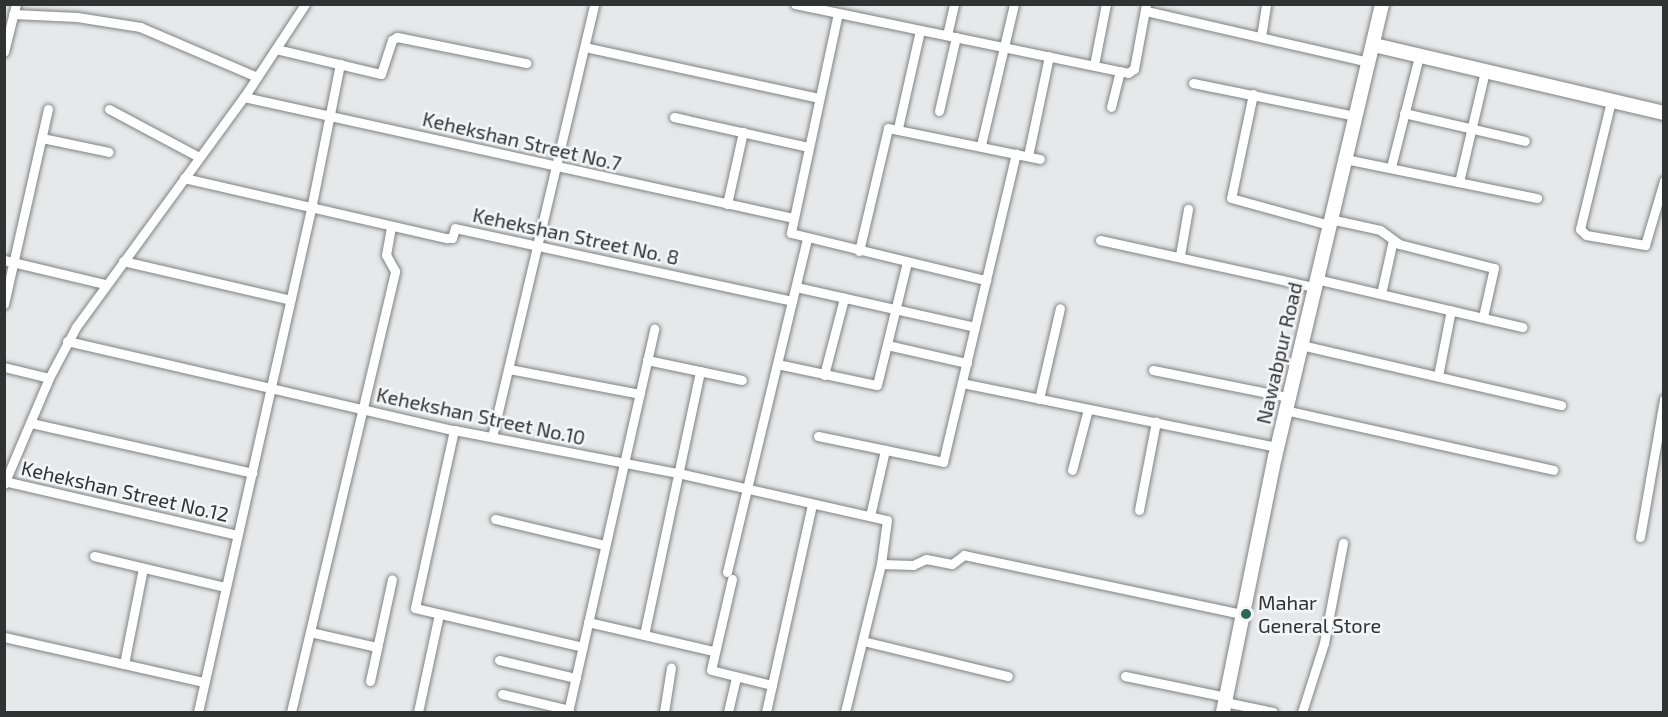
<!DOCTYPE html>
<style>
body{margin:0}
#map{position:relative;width:1668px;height:717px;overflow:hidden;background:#e7e8e9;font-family:"Exo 2",sans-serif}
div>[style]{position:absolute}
.roads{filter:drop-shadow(0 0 2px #818282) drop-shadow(0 0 2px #818282)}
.street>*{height:9px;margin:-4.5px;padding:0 4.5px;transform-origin:4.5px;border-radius:4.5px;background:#fff}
.secondary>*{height:14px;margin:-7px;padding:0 7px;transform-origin:7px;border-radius:7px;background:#fff}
.dots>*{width:16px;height:16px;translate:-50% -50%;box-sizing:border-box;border:3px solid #f4f5f6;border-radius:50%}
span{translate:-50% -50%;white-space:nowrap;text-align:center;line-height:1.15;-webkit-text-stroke:5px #f4f5f6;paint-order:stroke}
.street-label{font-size:20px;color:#313232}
.poi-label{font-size:20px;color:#313232}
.left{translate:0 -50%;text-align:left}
.frame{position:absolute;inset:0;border:6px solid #313232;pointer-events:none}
</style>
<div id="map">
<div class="roads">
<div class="street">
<div style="left:795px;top:4px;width:340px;rotate:11.7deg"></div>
<div style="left:1128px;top:73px;width:7px;rotate:-34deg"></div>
<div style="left:1134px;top:69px;width:66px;rotate:-79.5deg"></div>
<div style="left:1146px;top:11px;width:229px;rotate:12.9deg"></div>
<div style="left:838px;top:13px;width:225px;rotate:102.1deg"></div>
<div style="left:791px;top:233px;width:201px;rotate:13.6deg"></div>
<div style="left:13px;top:14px;width:64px;rotate:2.7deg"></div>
<div style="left:77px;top:17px;width:64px;rotate:9deg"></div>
<div style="left:140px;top:27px;width:127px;rotate:23.1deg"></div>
<div style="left:947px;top:35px;width:32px;rotate:-77deg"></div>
<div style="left:1261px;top:37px;width:33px;rotate:-81deg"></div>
<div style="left:585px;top:47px;width:239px;rotate:12.3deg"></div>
<div style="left:276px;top:49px;width:108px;rotate:13.4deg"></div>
<div style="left:381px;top:74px;width:36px;rotate:-72deg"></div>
<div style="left:392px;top:40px;width:6px;rotate:-31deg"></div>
<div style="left:397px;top:37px;width:132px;rotate:11.4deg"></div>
<div style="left:4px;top:52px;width:49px;rotate:-76deg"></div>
<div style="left:1094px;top:65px;width:62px;rotate:-78.9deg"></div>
<div style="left:1193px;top:83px;width:165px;rotate:11.5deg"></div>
<div style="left:1253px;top:94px;width:106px;rotate:101.9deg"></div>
<div style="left:1231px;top:198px;width:102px;rotate:15.4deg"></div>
<div style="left:244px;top:97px;width:562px;rotate:12.43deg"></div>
<div style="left:1611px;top:101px;width:132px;rotate:103.6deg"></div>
<div style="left:1580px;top:229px;width:8px;rotate:45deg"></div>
<div style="left:1586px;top:235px;width:60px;rotate:9.6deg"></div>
<div style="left:1645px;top:245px;width:67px;rotate:-73.5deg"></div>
<div style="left:1111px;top:107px;width:37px;rotate:-76deg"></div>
<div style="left:109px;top:109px;width:102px;rotate:28.1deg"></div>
<div style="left:939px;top:111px;width:76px;rotate:-77.1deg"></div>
<div style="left:1404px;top:113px;width:124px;rotate:13deg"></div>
<div style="left:674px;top:117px;width:137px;rotate:12.6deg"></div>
<div style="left:898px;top:128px;width:100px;rotate:-77.3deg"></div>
<div style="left:42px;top:138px;width:68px;rotate:11.8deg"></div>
<div style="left:981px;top:145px;width:145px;rotate:-76.8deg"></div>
<div style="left:1028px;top:156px;width:102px;rotate:-78.1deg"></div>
<div style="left:1345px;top:159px;width:196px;rotate:11.5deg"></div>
<div style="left:1391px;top:167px;width:114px;rotate:-75.8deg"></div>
<div style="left:184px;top:178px;width:270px;rotate:12.9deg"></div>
<div style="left:447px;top:238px;width:5px"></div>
<div style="left:452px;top:238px;width:10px;rotate:-73deg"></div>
<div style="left:455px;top:228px;width:345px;rotate:12.2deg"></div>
<div style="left:1459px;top:182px;width:114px;rotate:-76.8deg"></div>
<div style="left:727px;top:204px;width:74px;rotate:-77.5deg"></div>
<div style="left:1330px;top:219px;width:51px;rotate:12.4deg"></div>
<div style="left:1380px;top:230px;width:24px;rotate:36deg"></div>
<div style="left:1399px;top:244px;width:98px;rotate:14.2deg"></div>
<div style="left:1494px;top:268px;width:50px;rotate:102.7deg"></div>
<div style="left:1100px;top:240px;width:219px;rotate:12.4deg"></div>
<div style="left:859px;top:251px;width:126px;rotate:-76.7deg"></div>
<div style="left:888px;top:128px;width:155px;rotate:11.5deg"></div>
<div style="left:1180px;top:255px;width:47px;rotate:-80.1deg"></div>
<div style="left:4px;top:260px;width:104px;rotate:13.4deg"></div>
<div style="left:123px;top:261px;width:172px;rotate:13.1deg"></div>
<div style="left:1316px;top:279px;width:212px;rotate:13.1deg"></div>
<div style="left:796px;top:287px;width:183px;rotate:12.6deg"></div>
<div style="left:1381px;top:294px;width:55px;rotate:-77.5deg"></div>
<div style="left:4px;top:304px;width:200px;rotate:-77.3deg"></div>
<div style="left:67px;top:341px;width:397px;rotate:13deg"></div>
<div style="left:454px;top:430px;width:228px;rotate:10.9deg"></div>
<div style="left:678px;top:473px;width:214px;rotate:12.7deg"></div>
<div style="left:887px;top:520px;width:44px;rotate:97.8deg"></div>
<div style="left:881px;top:564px;width:152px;rotate:103.7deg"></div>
<div style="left:887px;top:345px;width:82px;rotate:12.7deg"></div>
<div style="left:1301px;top:345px;width:267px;rotate:13deg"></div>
<div style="left:647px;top:360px;width:97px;rotate:11.9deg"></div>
<div style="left:777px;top:364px;width:102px;rotate:11.9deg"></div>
<div style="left:877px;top:385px;width:127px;rotate:-76.3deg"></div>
<div style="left:4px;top:367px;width:46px;rotate:13.7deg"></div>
<div style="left:509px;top:369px;width:133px;rotate:10.8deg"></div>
<div style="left:1153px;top:370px;width:138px;rotate:11.3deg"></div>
<div style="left:824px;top:375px;width:80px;rotate:-75.4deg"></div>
<div style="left:1438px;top:376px;width:67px;rotate:-78.9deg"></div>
<div style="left:962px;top:383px;width:321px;rotate:11.5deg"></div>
<div style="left:1039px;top:399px;width:93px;rotate:-77deg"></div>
<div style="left:1285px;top:410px;width:275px;rotate:12.6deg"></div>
<div style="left:31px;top:423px;width:227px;rotate:12.7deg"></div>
<div style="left:454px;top:430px;width:182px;rotate:102.4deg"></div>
<div style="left:415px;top:608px;width:172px;rotate:13.1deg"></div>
<div style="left:818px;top:436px;width:128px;rotate:11.7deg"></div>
<div style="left:943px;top:462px;width:317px;rotate:-76.7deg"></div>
<div style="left:492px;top:437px;width:445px;rotate:-76.7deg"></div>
<div style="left:1072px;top:470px;width:63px;rotate:-75.3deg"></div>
<div style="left:4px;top:481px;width:239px;rotate:13deg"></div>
<div style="left:4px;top:484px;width:115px;rotate:-67deg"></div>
<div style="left:49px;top:378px;width:58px;rotate:-62.1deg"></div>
<div style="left:76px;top:327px;width:285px;rotate:-53.9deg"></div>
<div style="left:244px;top:97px;width:111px;rotate:-56.7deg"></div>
<div style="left:1139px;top:510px;width:90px;rotate:-79.1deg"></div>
<div style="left:870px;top:516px;width:68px;rotate:-77.2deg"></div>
<div style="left:495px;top:519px;width:113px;rotate:13.3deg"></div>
<div style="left:1640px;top:537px;width:140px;rotate:-80.1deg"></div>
<div style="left:94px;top:556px;width:135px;rotate:13.3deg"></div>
<div style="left:881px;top:564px;width:32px;rotate:2deg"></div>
<div style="left:913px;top:565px;width:14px;rotate:-25deg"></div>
<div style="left:926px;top:559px;width:26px;rotate:11deg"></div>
<div style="left:952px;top:564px;width:15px;rotate:-37deg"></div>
<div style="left:964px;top:555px;width:284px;rotate:12deg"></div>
<div style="left:727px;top:572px;width:343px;rotate:-76.5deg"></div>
<div style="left:732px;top:579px;width:93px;rotate:103deg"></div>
<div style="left:711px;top:670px;width:63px;rotate:13.8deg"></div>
<div style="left:588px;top:622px;width:129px;rotate:13deg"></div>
<div style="left:310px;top:632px;width:69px;rotate:12.6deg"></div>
<div style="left:644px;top:635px;width:270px;rotate:-78deg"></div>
<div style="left:4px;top:637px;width:205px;rotate:12.7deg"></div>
<div style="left:863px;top:641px;width:149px;rotate:13.6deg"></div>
<div style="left:499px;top:660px;width:79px;rotate:13.2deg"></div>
<div style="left:124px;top:664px;width:98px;rotate:-78.8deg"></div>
<div style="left:1125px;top:676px;width:103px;rotate:11.7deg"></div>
<div style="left:370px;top:681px;width:104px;rotate:-77.8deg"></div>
<div style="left:502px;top:694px;width:69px;rotate:13.4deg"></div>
<div style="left:1225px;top:702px;width:49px;rotate:11.8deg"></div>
<div style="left:198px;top:712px;width:516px;rotate:-77.34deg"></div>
<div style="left:311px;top:209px;width:148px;rotate:-78.7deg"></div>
<div style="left:291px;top:712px;width:453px;rotate:-76.7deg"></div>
<div style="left:395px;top:271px;width:18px;rotate:-119deg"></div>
<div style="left:386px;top:255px;width:29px;rotate:-80deg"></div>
<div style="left:418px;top:712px;width:100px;rotate:-77.9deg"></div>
<div style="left:568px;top:712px;width:393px;rotate:-77.3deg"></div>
<div style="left:664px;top:712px;width:45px;rotate:-81deg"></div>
<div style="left:728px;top:712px;width:36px;rotate:-77deg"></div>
<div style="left:766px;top:712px;width:213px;rotate:-77.5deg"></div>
<div style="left:1302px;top:712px;width:72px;rotate:-72.3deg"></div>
<div style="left:1324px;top:643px;width:102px;rotate:-79.2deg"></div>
</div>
<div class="secondary">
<div style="left:1374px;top:45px;width:298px;rotate:13.2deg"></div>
<div style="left:1223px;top:712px;width:260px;rotate:-78.5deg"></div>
<div style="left:1275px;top:457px;width:465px;rotate:-76.7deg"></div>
</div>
</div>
<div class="dots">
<div style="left:1246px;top:614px;background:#2b6954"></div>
</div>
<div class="street-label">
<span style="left:522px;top:141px;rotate:13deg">Kehekshan Street No.7</span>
<span style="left:576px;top:236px;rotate:12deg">Kehekshan Street No. 8</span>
<span style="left:1279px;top:353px;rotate:-77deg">Nawabpur Road</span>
<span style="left:481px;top:416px;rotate:12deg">Kehekshan Street No.10</span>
<span style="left:125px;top:491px;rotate:13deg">Kehekshan Street No.12</span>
</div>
<div class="poi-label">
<span class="left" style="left:1258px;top:614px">Mahar<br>General Store</span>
</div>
<div class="frame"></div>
</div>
